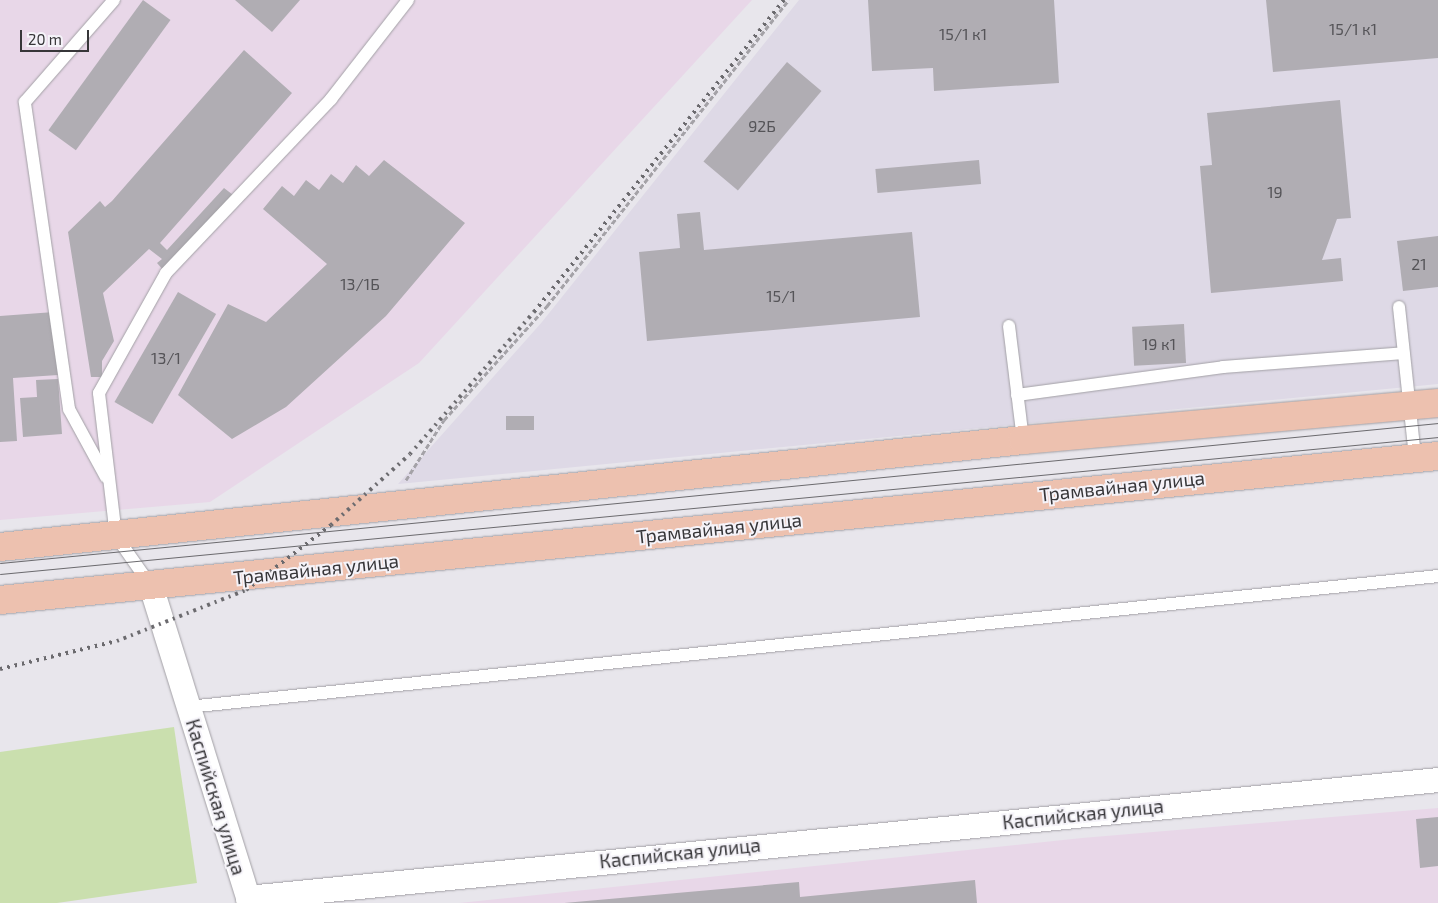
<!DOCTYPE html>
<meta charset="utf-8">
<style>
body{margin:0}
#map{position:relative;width:1438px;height:903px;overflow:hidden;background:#e8e6ec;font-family:"Exo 2",sans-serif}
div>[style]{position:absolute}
.built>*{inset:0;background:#ded9e6}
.industrial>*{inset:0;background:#e8d7e8}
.green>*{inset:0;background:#cadfae}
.building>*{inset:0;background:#b0adb3;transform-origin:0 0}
.path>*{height:3px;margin-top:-1.5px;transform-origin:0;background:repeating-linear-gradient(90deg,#a4a2a7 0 5px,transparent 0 7.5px)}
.roads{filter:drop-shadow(0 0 1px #a2a0a5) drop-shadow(0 0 1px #a2a0a5)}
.service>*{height:12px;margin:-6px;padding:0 6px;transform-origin:6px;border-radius:6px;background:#fff}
.minor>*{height:24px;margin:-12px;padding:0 12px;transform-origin:12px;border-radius:12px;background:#fff}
.primary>*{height:28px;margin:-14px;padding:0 14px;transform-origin:14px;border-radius:14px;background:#edc1af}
.tram>*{height:1px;margin:-0.5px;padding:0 0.5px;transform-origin:0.5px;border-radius:0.5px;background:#6b6a6e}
.rail>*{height:4px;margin-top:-2px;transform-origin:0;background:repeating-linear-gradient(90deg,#6b6a6e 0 2.5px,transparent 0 7.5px)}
span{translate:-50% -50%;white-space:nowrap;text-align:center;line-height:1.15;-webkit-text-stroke:4px #f5f3f9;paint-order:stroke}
.number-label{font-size:16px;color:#555458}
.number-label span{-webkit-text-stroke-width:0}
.street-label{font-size:19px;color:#373639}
.scale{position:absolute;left:20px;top:30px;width:69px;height:22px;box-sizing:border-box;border:2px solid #373639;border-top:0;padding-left:6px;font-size:15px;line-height:18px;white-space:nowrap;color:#373639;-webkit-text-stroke:4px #f5f3f9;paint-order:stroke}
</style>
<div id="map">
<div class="built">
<div style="clip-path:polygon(799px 0,1438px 0,1438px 384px,398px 484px,542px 322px)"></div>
</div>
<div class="industrial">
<div style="clip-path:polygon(0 0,752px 0,419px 363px,210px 502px,0 520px)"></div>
<div style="clip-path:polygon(1438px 808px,1438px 903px,459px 903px,1082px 838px)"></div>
</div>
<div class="green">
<div style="clip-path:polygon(174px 727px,197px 883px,57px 903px,0 903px,0 752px)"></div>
</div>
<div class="building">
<div style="left:143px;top:0;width:34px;height:161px;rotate:36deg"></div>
<div style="clip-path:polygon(235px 0,300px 0,272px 32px)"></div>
<div style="clip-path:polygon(868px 0,1054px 0,1059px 83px,934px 91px,933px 68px,872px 71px)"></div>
<div style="clip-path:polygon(1266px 0,1438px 0,1438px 58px,1273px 72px)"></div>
<div style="clip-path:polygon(244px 50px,292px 93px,160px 243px,167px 250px,224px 188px,237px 198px,164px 271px,157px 263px,162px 259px,149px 249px,103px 293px,114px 341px,102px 361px,102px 377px,91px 377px,68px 232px,100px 201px,105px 207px,112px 201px)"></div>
<div style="left:787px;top:62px;width:45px;height:130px;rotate:40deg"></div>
<div style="clip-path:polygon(1340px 100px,1351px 218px,1337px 219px,1322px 260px,1341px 258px,1343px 281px,1211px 293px,1200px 166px,1212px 165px,1207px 113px)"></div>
<div style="clip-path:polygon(384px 160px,465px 223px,386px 316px,286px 407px,232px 439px,178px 395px,228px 304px,266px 322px,327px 264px,263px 209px,282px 186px,294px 196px,306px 180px,319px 190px,331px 174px,343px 183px,356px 165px,369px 176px)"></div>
<div style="left:979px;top:160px;width:24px;height:104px;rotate:85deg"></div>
<div style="clip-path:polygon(700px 212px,704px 250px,912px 232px,920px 317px,647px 341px,639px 252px,680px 248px,677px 214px)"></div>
<div style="clip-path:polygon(1438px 236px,1438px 287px,1403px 291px,1397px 241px)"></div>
<div style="left:178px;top:292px;width:44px;height:127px;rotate:30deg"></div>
<div style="clip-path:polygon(54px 312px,58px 375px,13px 378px,17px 441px,0 442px,0 316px)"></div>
<div style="left:1184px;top:324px;width:39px;height:52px;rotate:87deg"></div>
<div style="clip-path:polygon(58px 379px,62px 434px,23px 437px,20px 398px,37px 397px,36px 380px)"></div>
<div style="left:534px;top:416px;width:14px;height:28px;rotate:90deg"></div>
<div style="clip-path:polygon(1438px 817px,1438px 866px,1420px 868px,1416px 819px)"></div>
<div style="clip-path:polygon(975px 880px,977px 903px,564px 903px,799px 882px,800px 897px)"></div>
</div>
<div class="path">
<div style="left:406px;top:480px;width:71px;rotate:-57.7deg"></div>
<div style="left:444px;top:420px;width:154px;rotate:-47.9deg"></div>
<div style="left:547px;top:306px;width:390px;rotate:-51.7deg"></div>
</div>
<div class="roads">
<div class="service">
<div style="left:1399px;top:307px;width:151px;rotate:83.9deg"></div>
<div style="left:1009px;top:326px;width:115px;rotate:83deg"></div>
<div style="left:1017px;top:395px;width:208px;rotate:-7.7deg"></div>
<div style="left:1223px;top:367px;width:181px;rotate:-4.4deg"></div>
<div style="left:106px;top:477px;width:77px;rotate:-118.6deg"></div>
<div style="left:69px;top:409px;width:310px;rotate:-98.2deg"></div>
<div style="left:25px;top:102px;width:135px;rotate:-48.9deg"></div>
<div style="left:151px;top:586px;width:61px;rotate:-125deg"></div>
<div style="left:116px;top:536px;width:144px;rotate:-96.8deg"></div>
<div style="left:99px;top:393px;width:137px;rotate:-60.8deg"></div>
<div style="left:166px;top:273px;width:240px;rotate:-46.5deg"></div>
<div style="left:331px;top:99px;width:125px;rotate:-52.1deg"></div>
<div style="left:188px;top:707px;width:1257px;rotate:-5.98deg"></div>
</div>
<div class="minor">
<div style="left:151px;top:586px;width:327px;rotate:72.7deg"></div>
<div style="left:248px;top:898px;width:1196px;rotate:-5.66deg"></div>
</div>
<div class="primary">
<div style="left:0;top:547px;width:1029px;rotate:-5.97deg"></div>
<div style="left:1023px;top:440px;width:417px;rotate:-5.1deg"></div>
<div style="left:0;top:600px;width:1445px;rotate:-5.72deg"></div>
</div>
</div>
<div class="tram">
<div style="left:0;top:563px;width:1445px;rotate:-5.56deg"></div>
<div style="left:0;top:574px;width:1445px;rotate:-5.44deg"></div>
</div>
<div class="rail">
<div style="left:0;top:669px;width:120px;rotate:-13.5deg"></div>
<div style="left:117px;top:641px;width:139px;rotate:-21.6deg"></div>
<div style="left:246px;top:590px;width:107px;rotate:-37.4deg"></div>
<div style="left:331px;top:525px;width:106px;rotate:-41.9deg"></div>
<div style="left:410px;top:454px;width:189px;rotate:-48.9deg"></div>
<div style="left:534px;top:312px;width:400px;rotate:-51.3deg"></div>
</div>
<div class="number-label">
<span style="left:1353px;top:29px">15/1 к1</span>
<span style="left:963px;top:34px">15/1 к1</span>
<span style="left:762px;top:126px">92Б</span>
<span style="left:1275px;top:192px">19</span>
<span style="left:1419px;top:264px">21</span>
<span style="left:360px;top:284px">13/1Б</span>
<span style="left:781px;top:296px">15/1</span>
<span style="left:1159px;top:344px">19 к1</span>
<span style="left:166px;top:358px">13/1</span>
</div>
<div class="street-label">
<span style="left:1122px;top:486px;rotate:-6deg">Трамвайная улица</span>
<span style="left:719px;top:528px;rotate:-6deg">Трамвайная улица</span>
<span style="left:316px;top:569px;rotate:-6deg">Трамвайная улица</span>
<span style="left:216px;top:797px;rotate:73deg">Каспийская улица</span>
<span style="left:1083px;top:814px;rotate:-6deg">Каспийская улица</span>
<span style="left:680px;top:853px;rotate:-6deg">Каспийская улица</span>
</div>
<div class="scale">20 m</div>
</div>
